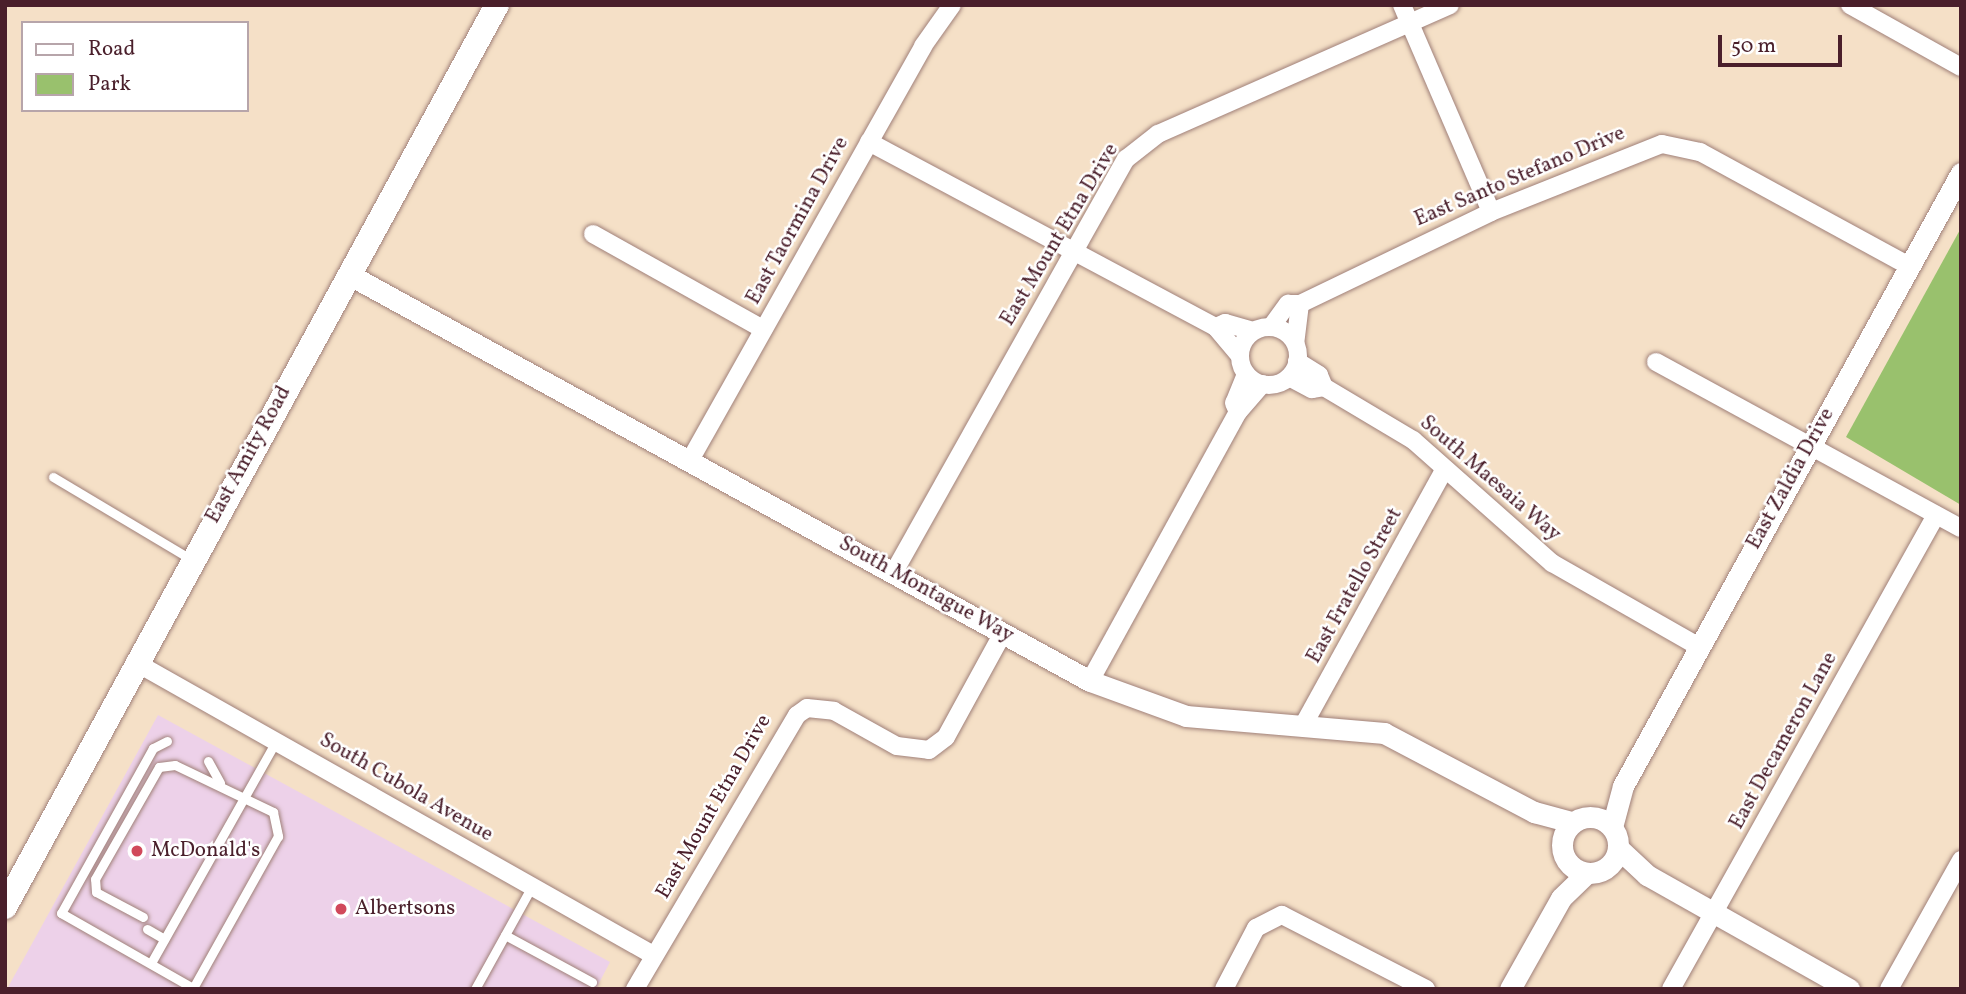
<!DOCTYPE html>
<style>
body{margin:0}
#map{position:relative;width:1966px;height:994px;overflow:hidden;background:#f5e0c7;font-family:Vollkorn,serif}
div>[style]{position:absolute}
.built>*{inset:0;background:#edd1e9}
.green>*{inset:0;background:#99c16d}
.roads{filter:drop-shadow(0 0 2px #a08079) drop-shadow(0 0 2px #a08079)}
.service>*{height:9px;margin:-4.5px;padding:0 4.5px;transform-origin:4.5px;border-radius:4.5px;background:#fff}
.minor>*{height:18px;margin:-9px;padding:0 9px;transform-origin:9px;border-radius:9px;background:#fff}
.minor>.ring{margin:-9px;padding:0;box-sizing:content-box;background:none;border:18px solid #fff;border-radius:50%}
.tertiary>*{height:21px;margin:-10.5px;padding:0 10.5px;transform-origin:10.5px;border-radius:10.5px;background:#fff}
.tertiary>.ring{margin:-10.5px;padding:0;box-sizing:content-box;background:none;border:21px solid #fff;border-radius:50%}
.secondary>*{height:24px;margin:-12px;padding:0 12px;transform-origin:12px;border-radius:12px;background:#fff}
.dots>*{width:19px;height:19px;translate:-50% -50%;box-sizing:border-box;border:4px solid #fff;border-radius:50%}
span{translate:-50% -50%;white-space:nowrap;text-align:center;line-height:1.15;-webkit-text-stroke:5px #fff;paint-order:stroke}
.street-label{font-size:21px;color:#4a1f2b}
.poi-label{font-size:21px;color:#4a1f2b}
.left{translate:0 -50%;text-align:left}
.frame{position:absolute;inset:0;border:7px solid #4a1f2b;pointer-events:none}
.legend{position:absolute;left:21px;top:21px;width:228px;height:91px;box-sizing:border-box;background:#fff;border:2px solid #b7a5aa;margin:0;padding:9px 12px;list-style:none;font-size:21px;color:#4a1f2b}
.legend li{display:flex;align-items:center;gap:14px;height:35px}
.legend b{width:35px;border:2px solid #b7a5aa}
.scale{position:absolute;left:1718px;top:35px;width:124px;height:32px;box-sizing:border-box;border:4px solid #4a1f2b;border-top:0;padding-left:9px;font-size:21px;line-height:24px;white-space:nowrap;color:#4a1f2b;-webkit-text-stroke:5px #fff;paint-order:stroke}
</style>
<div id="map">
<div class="built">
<div style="clip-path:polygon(158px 715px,610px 962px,596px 989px,7px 989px)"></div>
</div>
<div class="green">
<div style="clip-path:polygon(1961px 228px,1961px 505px,1846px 437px)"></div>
</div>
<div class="roads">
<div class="service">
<div style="left:53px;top:477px;width:162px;rotate:30.8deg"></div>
<div style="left:167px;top:741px;width:16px;rotate:153deg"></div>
<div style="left:153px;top:748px;width:189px;rotate:119.1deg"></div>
<div style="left:61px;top:913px;width:154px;rotate:29.6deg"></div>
<div style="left:208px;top:761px;width:25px;rotate:61deg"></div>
<div style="left:143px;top:917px;width:53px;rotate:-152deg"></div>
<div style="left:96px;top:892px;width:13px;rotate:-94deg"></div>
<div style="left:95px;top:879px;width:129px;rotate:-60.3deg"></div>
<div style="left:159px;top:767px;width:16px;rotate:-7deg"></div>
<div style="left:175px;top:765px;width:109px;rotate:25.6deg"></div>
<div style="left:273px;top:812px;width:25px;rotate:78deg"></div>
<div style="left:278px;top:836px;width:174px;rotate:119.2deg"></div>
<div style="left:147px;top:929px;width:20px;rotate:30deg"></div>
<div style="left:505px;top:935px;width:99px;rotate:28.4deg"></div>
<div style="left:151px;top:963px;width:255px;rotate:-60.6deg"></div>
<div style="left:475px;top:989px;width:118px;rotate:-61deg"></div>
</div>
<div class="minor">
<div style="left:1402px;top:5px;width:225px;rotate:66.7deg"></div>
<div style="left:1850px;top:5px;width:127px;rotate:29.2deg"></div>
<div style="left:869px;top:142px;width:393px;rotate:28.1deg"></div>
<div style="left:593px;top:234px;width:195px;rotate:29.2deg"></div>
<div style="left:1300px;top:304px;width:212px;rotate:-25.7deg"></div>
<div style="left:1491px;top:212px;width:184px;rotate:-21.7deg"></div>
<div style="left:1662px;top:144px;width:39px;rotate:12deg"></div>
<div style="left:1700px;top:152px;width:238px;rotate:28.6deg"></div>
<div style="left:1271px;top:327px;width:29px;rotate:-54deg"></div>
<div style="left:1288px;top:304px;width:12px"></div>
<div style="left:1300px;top:304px;width:38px;rotate:97deg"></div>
<div class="ring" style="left:1240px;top:327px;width:40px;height:40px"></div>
<div style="left:1240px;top:356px;width:38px;rotate:-130deg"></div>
<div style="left:1216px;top:327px;width:10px;rotate:-24deg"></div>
<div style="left:1225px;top:323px;width:29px;rotate:16deg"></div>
<div style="left:1656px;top:362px;width:347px;rotate:28.6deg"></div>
<div style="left:1246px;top:374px;width:31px;rotate:112deg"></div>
<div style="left:1234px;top:403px;width:10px;rotate:66deg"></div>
<div style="left:1238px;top:412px;width:37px;rotate:-49deg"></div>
<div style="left:1289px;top:377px;width:26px;rotate:28deg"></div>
<div style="left:1312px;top:389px;width:12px;rotate:-9deg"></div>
<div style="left:1324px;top:387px;width:13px;rotate:-113deg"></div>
<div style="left:1319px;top:375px;width:26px;rotate:-148deg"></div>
<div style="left:1324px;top:387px;width:104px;rotate:30.8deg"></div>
<div style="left:1413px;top:440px;width:186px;rotate:41.5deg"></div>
<div style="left:1552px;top:563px;width:169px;rotate:29.7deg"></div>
<div style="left:689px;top:462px;width:477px;rotate:-60.6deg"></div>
<div style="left:923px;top:46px;width:50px;rotate:-54.7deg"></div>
<div style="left:894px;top:572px;width:474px;rotate:-60.7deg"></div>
<div style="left:1126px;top:159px;width:41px;rotate:-38deg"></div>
<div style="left:1158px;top:134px;width:319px;rotate:-23.8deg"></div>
<div style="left:135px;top:662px;width:595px;rotate:29.49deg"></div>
<div style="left:1090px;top:681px;width:307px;rotate:-61.2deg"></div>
<div style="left:1305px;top:722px;width:288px;rotate:-61.1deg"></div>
<div style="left:635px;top:989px;width:318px;rotate:-59.4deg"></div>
<div style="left:797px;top:715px;width:12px;rotate:-35deg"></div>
<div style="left:807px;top:708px;width:27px;rotate:6deg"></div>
<div style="left:834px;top:711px;width:72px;rotate:29.1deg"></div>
<div style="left:897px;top:746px;width:32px;rotate:7deg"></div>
<div style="left:929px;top:750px;width:21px;rotate:-37deg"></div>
<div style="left:946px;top:737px;width:119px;rotate:-61.3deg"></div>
<div style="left:1224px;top:989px;width:69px;rotate:-62.3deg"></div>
<div style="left:1256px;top:928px;width:29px;rotate:-27deg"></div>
<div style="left:1282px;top:915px;width:162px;rotate:27.2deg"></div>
<div style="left:1671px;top:989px;width:543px;rotate:-60.79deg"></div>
<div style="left:1889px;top:989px;width:148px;rotate:-60.8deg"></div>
</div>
<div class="tertiary">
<div style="left:348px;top:274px;width:846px;rotate:28.75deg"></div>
<div style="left:1090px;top:681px;width:102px;rotate:20deg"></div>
<div style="left:1186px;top:716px;width:199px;rotate:4.9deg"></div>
<div style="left:1384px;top:733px;width:170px;rotate:27.8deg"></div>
<div style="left:1534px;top:812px;width:39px;rotate:15deg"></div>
<div class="ring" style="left:1562px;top:817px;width:35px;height:35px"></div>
<div style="left:1612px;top:827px;width:42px;rotate:-75deg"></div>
<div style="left:1623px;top:786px;width:700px;rotate:-61.13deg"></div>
<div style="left:1618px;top:848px;width:40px;rotate:43deg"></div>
<div style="left:1647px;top:875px;width:232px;rotate:29.4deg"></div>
<div style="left:1510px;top:989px;width:104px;rotate:-60.7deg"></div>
<div style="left:1561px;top:898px;width:36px;rotate:-44deg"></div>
</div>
<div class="secondary">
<div style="left:5px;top:907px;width:1027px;rotate:-61.39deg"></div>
</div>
</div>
<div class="dots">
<div style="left:137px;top:851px;background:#d1495b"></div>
<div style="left:341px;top:909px;background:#d1495b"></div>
</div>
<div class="street-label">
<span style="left:1520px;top:177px;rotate:-23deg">East Santo Stefano Drive</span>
<span style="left:798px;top:221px;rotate:-61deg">East Taormina Drive</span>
<span style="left:1060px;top:235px;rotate:-59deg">East Mount Etna Drive</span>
<span style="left:249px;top:455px;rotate:-61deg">East Amity Road</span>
<span style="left:1490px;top:479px;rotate:41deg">South Maesaia Way</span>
<span style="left:1791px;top:479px;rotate:-61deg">East Zaldia Drive</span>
<span style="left:1355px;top:586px;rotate:-61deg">East Fratello Street</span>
<span style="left:926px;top:590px;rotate:29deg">South Montague Way</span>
<span style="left:1784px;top:741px;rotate:-61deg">East Decameron Lane</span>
<span style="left:406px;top:788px;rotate:30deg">South Cubola Avenue</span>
<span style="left:714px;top:807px;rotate:-60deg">East Mount Etna Drive</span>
</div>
<div class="poi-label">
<span class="left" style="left:151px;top:851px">McDonald's</span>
<span class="left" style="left:355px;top:909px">Albertsons</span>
</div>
<div class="frame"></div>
<ul class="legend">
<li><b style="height:9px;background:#fff"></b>Road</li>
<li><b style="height:19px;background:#99c16d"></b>Park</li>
</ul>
<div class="scale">50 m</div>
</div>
